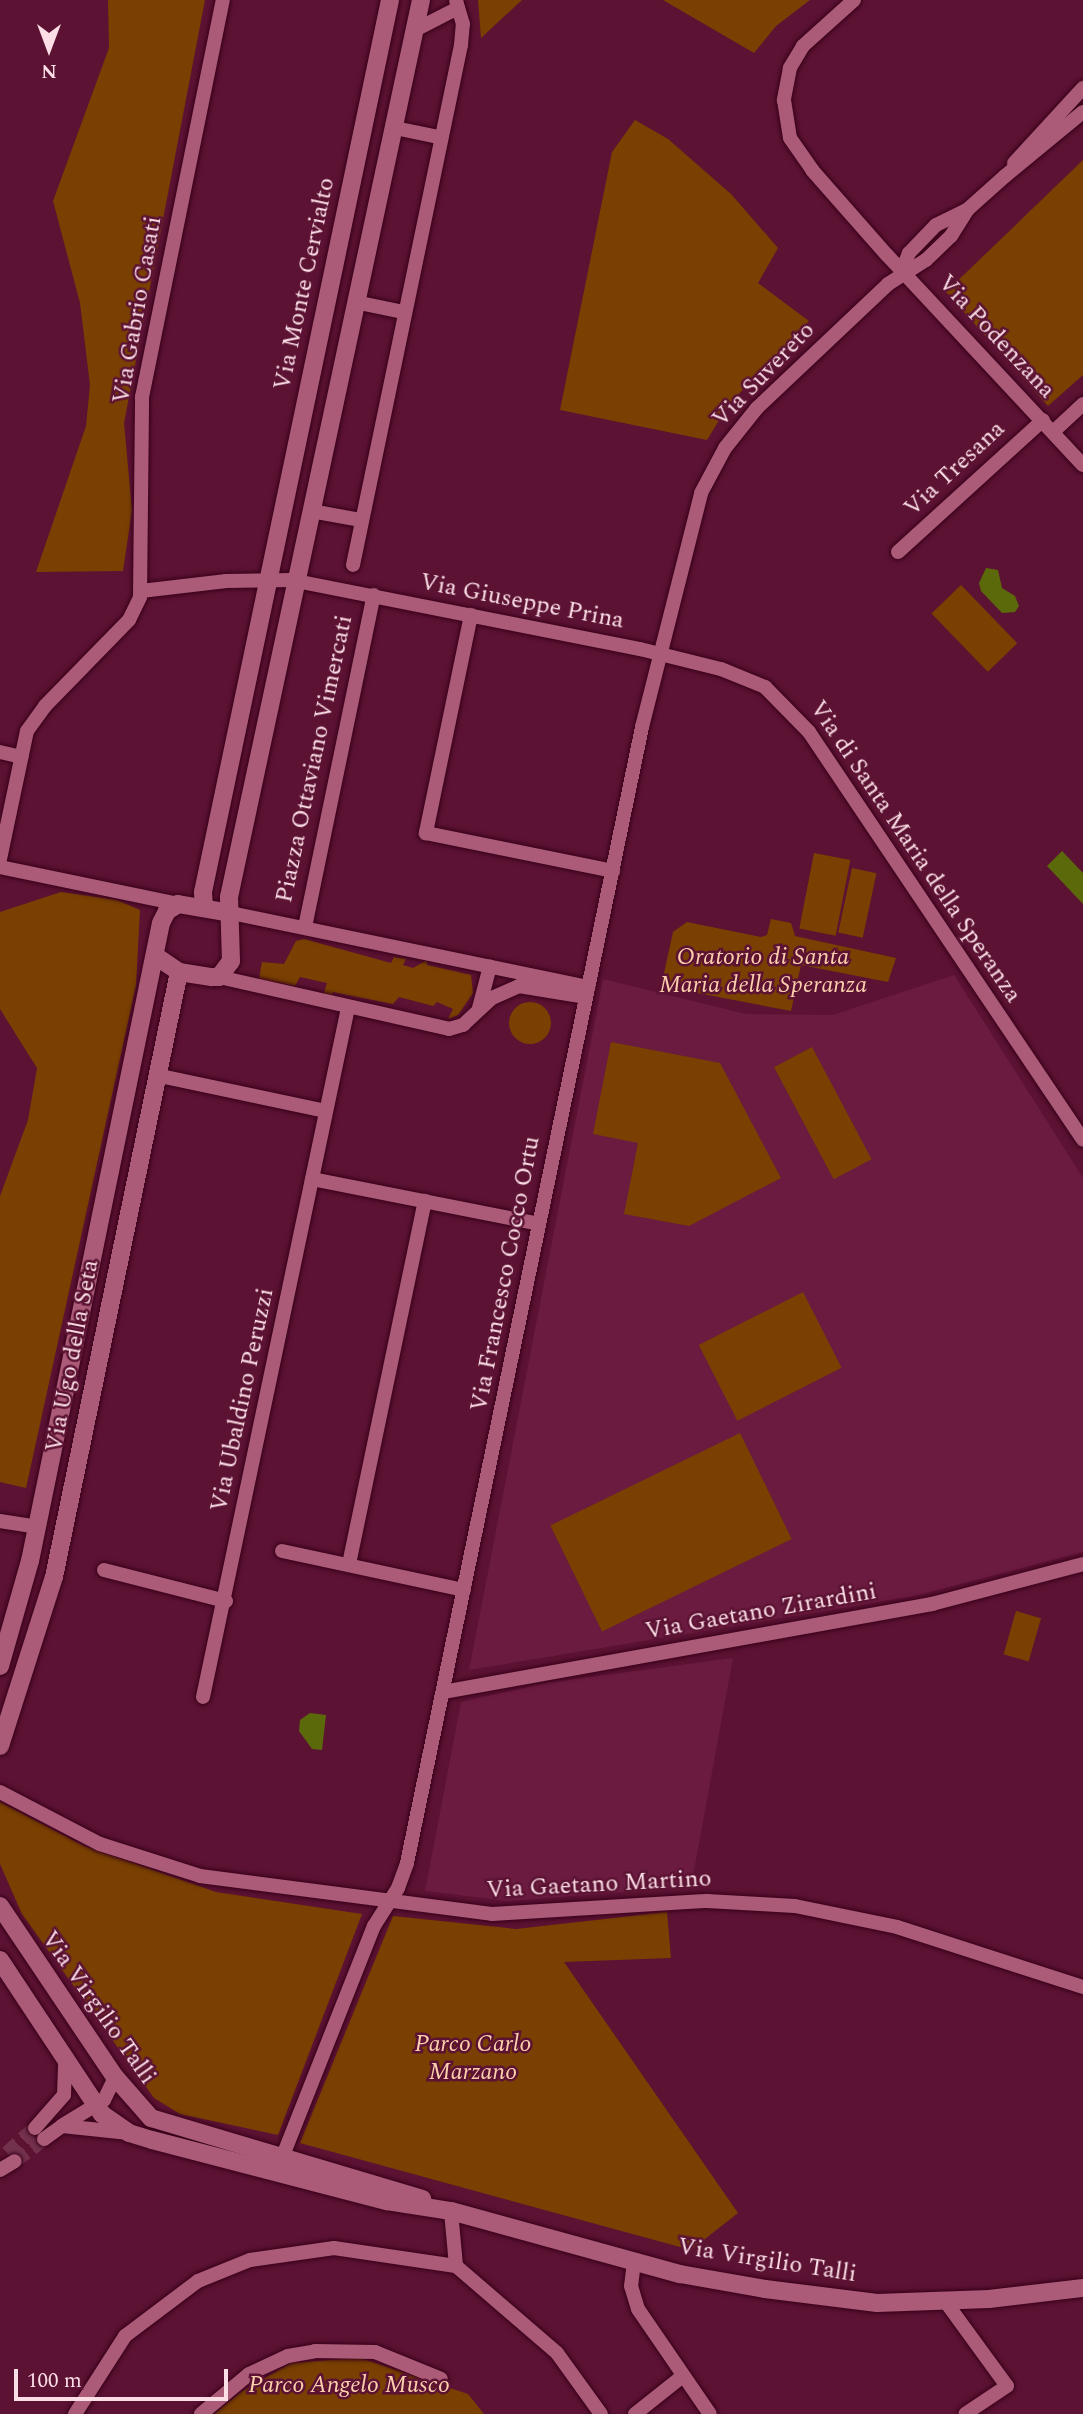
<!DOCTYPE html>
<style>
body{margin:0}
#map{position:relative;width:1083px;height:2414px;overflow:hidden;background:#5c1233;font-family:Spectral,serif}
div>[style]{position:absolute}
.built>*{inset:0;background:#6b1b3f}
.green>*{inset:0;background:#794001;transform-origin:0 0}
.round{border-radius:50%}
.water>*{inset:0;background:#5b690b}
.minor-tunnel>*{height:14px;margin-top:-7px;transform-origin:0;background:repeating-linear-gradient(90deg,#74314e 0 14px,transparent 0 21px)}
.roads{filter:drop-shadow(0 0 2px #38011a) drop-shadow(0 0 2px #38011a)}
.minor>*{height:14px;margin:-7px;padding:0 7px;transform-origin:7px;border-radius:7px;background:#ab5b77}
.tertiary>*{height:18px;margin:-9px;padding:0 9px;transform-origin:9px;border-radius:9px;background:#ab5b77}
span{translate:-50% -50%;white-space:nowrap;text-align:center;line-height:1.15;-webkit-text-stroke:5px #5c1233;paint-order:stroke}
.street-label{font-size:24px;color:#fbdee6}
.park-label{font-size:24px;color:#fccfad;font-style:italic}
.north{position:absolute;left:14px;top:14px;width:70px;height:70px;-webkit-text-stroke:5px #5c1233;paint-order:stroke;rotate:180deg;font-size:19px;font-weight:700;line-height:28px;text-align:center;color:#fbdee6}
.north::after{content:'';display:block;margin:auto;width:24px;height:32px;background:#fbdee6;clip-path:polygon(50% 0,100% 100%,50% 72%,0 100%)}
.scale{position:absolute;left:14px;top:2369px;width:214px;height:32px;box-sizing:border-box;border:4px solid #fbdee6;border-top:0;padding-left:9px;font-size:21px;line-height:24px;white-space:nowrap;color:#fbdee6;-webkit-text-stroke:5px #5c1233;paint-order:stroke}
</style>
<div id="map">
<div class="built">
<div style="clip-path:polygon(954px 975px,1083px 1178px,1083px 1552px,914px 1596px,469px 1670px,603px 979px,746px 1014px,833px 1015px)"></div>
<div style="clip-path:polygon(733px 1658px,691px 1887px,507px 1901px,425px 1891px,461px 1702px,546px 1683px)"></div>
</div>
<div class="green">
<div style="clip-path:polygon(108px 0,205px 0,124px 423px,132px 510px,123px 571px,36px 572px,86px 426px,90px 385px,80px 303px,53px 201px,109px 48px)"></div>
<div style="clip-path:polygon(478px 0,522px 0,481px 38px)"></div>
<div style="clip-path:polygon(663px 0,810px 0,776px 26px,754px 53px)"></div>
<div style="clip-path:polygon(635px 120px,668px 139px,731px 194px,778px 248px,758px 283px,809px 321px,729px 404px,707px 440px,560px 410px,612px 152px)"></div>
<div style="clip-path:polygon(1083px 160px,1083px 375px,1048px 406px,946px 292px)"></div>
<div style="left:961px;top:585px;width:81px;height:41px;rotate:46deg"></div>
<div style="left:814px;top:853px;width:37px;height:77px;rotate:11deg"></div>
<div style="left:852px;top:868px;width:25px;height:66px;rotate:12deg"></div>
<div style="clip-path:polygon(61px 892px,117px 900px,140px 910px,136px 985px,26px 1488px,0 1482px,0 1196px,28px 1120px,37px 1068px,0 1009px,0 912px)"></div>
<div style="clip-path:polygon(771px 919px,791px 923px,795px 936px,896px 958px,888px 982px,801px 965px,791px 1011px,666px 987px,664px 973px,673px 932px,687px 922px,761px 937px,767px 935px)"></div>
<div style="clip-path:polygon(304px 939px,391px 963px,394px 957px,406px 959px,403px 965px,413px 968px,427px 960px,427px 965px,471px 975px,473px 993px,458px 1015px,448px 1019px,453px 1009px,437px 1002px,433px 1006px,399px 997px,393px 1004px,333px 992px,332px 996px,324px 993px,327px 983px,300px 977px,295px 986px,259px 979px,262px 962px,284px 964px,296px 941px)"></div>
<div class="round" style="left:509px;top:1002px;width:42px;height:42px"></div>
<div style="clip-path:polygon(611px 1042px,720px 1063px,781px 1178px,689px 1226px,624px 1214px,638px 1143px,593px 1134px)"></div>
<div style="left:812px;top:1047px;width:127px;height:43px;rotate:62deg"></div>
<div style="left:803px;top:1292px;width:85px;height:117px;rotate:63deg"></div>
<div style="left:740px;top:1433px;width:118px;height:211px;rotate:64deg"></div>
<div style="left:1016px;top:1611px;width:26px;height:45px;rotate:16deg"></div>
<div style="clip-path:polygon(0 1802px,84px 1846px,216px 1892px,362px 1914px,278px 2135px,180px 2114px,154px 2098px,22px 1914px,0 1864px)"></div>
<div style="clip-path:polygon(667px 1912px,671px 1958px,564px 1962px,738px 2213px,691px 2250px,300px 2143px,393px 1916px,516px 1929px)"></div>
<div style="clip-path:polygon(360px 2358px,468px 2394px,484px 2414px,214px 2414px,241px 2392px,291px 2363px)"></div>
</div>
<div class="water">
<div style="clip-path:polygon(986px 568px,998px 570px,1002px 588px,1015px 596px,1019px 606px,1015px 612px,1002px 613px,981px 591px,979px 583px)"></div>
<div style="clip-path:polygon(1062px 851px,1083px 873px,1083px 904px,1047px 866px)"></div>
<div style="clip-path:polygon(310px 1713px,326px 1715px,322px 1750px,312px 1749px,299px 1731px,300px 1720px)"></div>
</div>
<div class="minor-tunnel">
<div style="left:7px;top:2153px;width:38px;rotate:-42deg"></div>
<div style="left:15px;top:2161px;width:36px;rotate:-37deg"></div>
</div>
<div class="roads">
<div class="minor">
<div style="left:854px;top:0;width:69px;rotate:138deg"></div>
<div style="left:803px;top:46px;width:26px;rotate:121deg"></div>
<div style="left:790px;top:68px;width:33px;rotate:101deg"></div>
<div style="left:784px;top:100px;width:38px;rotate:81deg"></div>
<div style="left:790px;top:138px;width:39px;rotate:55deg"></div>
<div style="left:812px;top:170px;width:113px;rotate:48.6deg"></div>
<div style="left:887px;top:255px;width:287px;rotate:47deg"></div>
<div style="left:415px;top:30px;width:48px;rotate:-27.1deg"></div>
<div style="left:458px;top:8px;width:8px;rotate:-104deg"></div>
<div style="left:395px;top:128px;width:45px;rotate:11.6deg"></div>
<div style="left:1014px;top:163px;width:102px;rotate:-47.4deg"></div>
<div style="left:902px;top:271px;width:19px;rotate:-69deg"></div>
<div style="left:909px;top:253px;width:39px;rotate:-46deg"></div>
<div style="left:936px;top:225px;width:34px;rotate:-26deg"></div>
<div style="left:360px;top:303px;width:44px;rotate:11.8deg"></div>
<div style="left:1053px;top:432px;width:41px;rotate:-43deg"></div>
<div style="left:311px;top:511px;width:51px;rotate:10.2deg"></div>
<div style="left:898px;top:552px;width:196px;rotate:-42.3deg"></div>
<div style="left:353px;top:565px;width:531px;rotate:-78.27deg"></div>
<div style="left:461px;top:45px;width:21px;rotate:-85deg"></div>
<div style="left:463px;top:24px;width:17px;rotate:-107deg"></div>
<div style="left:141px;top:591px;width:86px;rotate:-6.7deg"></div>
<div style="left:226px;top:581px;width:65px;rotate:-0.9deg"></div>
<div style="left:291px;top:580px;width:356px;rotate:11.2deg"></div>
<div style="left:640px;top:649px;width:83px;rotate:13.9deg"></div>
<div style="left:721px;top:669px;width:48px;rotate:22.2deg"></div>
<div style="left:765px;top:687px;width:63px;rotate:45.6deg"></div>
<div style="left:809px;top:732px;width:491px;rotate:56.1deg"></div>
<div style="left:471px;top:615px;width:223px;rotate:101.7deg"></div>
<div style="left:426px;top:833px;width:191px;rotate:11.5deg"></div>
<div style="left:0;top:752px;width:22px;rotate:13deg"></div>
<div style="left:0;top:859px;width:131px;rotate:-78.1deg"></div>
<div style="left:27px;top:731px;width:31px;rotate:-54deg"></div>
<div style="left:45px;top:706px;width:120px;rotate:-45.7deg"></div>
<div style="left:129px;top:620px;width:25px;rotate:-64deg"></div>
<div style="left:140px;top:597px;width:200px;rotate:-89.4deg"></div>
<div style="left:142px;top:397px;width:405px;rotate:-78.5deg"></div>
<div style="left:0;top:867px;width:182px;rotate:11.7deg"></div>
<div style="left:231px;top:913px;width:365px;rotate:11.7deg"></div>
<div style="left:305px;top:927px;width:339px;rotate:-78.3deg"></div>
<div style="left:219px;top:977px;width:236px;rotate:12.7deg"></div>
<div style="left:449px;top:1029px;width:15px;rotate:-16deg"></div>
<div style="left:463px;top:1025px;width:40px;rotate:-43deg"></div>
<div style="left:492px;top:998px;width:30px;rotate:-24deg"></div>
<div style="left:519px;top:986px;width:68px;rotate:9.3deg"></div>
<div style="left:479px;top:1008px;width:43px;rotate:-75.3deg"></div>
<div style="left:156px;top:1075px;width:173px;rotate:12deg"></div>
<div style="left:312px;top:1179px;width:231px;rotate:11.2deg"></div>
<div style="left:0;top:1521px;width:37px;rotate:9deg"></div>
<div style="left:282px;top:1551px;width:186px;rotate:12.1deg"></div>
<div style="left:349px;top:1564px;width:371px;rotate:-78.2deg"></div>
<div style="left:104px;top:1570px;width:126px;rotate:14.3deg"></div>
<div style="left:443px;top:1692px;width:497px;rotate:-10.2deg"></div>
<div style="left:932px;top:1604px;width:156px;rotate:-14.8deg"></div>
<div style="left:203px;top:1697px;width:704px;rotate:-78.12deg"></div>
<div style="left:0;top:1792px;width:113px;rotate:27.5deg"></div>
<div style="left:100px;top:1844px;width:105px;rotate:17.7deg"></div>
<div style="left:200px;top:1876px;width:294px;rotate:7.4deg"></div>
<div style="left:492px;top:1914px;width:215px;rotate:-3.5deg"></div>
<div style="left:707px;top:1901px;width:88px;rotate:3.3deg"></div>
<div style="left:795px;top:1906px;width:104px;rotate:11.6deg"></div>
<div style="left:897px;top:1927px;width:195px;rotate:17.9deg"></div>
<div style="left:63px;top:2125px;width:48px;rotate:-31.4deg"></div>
<div style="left:104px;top:2100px;width:25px;rotate:-64deg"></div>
<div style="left:35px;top:2128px;width:44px;rotate:-48.7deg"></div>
<div style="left:64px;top:2095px;width:36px;rotate:-88deg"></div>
<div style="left:44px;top:2139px;width:22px;rotate:-36deg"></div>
<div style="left:62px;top:2126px;width:67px;rotate:6deg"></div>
<div style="left:282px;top:2158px;width:250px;rotate:-68.4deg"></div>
<div style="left:374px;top:1926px;width:45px;rotate:-57.7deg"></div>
<div style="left:398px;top:1888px;width:27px;rotate:-70deg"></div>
<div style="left:407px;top:1863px;width:1160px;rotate:-78.31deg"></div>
<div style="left:642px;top:727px;width:241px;rotate:-75.8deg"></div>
<div style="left:701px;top:493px;width:51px;rotate:-61.9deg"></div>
<div style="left:725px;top:448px;width:51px;rotate:-51.3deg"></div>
<div style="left:757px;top:408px;width:180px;rotate:-43.4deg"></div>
<div style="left:888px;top:284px;width:45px;rotate:-32.3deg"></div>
<div style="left:926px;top:260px;width:35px;rotate:-44deg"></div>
<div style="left:951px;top:236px;width:31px;rotate:-58deg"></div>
<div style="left:967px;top:210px;width:51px;rotate:-41.8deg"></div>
<div style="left:1005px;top:176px;width:101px;rotate:-39.4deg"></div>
<div style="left:0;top:2170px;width:17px;rotate:-31deg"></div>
<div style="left:451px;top:2211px;width:55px;rotate:84.8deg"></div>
<div style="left:634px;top:2262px;width:24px;rotate:97deg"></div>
<div style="left:631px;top:2286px;width:24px;rotate:73deg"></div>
<div style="left:638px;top:2309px;width:127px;rotate:55.6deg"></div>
<div style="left:945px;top:2301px;width:105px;rotate:53.9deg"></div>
<div style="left:1007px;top:2386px;width:50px;rotate:146.3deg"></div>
<div style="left:75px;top:2414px;width:93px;rotate:-57.3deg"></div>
<div style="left:125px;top:2336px;width:91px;rotate:-37deg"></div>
<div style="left:198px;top:2281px;width:56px;rotate:-22deg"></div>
<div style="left:250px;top:2260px;width:85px;rotate:-8.1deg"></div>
<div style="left:334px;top:2248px;width:123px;rotate:8.4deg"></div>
<div style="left:456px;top:2266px;width:133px;rotate:40.7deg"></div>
<div style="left:557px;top:2353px;width:75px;rotate:54.2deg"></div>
<div style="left:201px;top:2414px;width:62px;rotate:-39.8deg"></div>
<div style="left:249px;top:2374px;width:43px;rotate:-24.8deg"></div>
<div style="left:288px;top:2356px;width:27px;rotate:-10deg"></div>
<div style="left:315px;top:2351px;width:60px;rotate:1deg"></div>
<div style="left:375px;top:2352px;width:71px;rotate:22.2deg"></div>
<div style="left:635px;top:2414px;width:61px;rotate:-38.4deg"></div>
</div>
<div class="tertiary">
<div style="left:204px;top:907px;width:15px;rotate:-94deg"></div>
<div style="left:203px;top:892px;width:911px;rotate:-78.16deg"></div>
<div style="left:157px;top:957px;width:27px;rotate:34deg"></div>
<div style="left:179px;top:972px;width:33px;rotate:9deg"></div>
<div style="left:212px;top:977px;width:7px"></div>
<div style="left:219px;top:977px;width:20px;rotate:-53deg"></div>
<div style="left:231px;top:961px;width:64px;rotate:-91.8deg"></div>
<div style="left:229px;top:897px;width:917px;rotate:-77.92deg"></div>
<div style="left:0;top:1666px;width:109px;rotate:-74.1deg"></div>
<div style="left:30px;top:1561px;width:651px;rotate:-78.4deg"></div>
<div style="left:161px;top:923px;width:13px;rotate:-63deg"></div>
<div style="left:167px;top:911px;width:13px;rotate:-32deg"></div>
<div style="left:178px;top:904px;width:54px;rotate:9.6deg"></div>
<div style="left:0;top:1746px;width:177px;rotate:-72.3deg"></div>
<div style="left:54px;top:1577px;width:618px;rotate:-78.33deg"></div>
<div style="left:0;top:1906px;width:206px;rotate:56.1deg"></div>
<div style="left:115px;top:2077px;width:55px;rotate:48.7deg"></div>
<div style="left:151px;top:2118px;width:283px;rotate:16.6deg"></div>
<div style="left:0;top:1960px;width:185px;rotate:56.5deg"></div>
<div style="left:102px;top:2114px;width:33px;rotate:35deg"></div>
<div style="left:129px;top:2133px;width:24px;rotate:17deg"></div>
<div style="left:152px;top:2140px;width:243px;rotate:14.6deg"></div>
<div style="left:387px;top:2201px;width:65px;rotate:8.9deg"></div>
<div style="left:451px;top:2211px;width:238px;rotate:15.4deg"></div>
<div style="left:680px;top:2274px;width:86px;rotate:10deg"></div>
<div style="left:765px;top:2289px;width:113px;rotate:7.1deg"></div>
<div style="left:877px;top:2303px;width:112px;rotate:-2deg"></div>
<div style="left:989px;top:2299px;width:95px;rotate:-6.7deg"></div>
</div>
</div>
<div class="street-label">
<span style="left:305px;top:284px;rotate:-78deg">Via Monte Cervialto</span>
<span style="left:138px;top:310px;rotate:-80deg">Via Gabrio Casati</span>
<span style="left:996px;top:337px;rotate:47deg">Via Podenzana</span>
<span style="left:764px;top:375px;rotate:-46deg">Via Suvereto</span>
<span style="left:955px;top:469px;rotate:-43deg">Via Tresana</span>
<span style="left:522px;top:602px;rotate:11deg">Via Giuseppe Prina</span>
<span style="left:315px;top:759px;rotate:-78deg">Piazza Ottaviano Vimercati</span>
<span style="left:915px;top:852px;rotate:56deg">Via di Santa Maria della Speranza</span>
<span style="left:506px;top:1274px;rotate:-79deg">Via Francesco Cocco Ortu</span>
<span style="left:73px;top:1356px;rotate:-79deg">Via Ugo della Seta</span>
<span style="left:243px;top:1400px;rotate:-78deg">Via Ubaldino Peruzzi</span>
<span style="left:761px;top:1612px;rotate:-10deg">Via Gaetano Zirardini</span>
<span style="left:599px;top:1885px;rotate:-3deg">Via Gaetano Martino</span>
<span style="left:98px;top:2008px;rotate:55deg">Via Virgilio Talli</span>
<span style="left:767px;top:2261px;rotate:9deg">Via Virgilio Talli</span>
</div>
<div class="park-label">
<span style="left:763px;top:972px">Oratorio di Santa<br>Maria della Speranza</span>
<span style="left:473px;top:2059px">Parco Carlo<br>Marzano</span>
<span style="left:349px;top:2386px">Parco Angelo Musco</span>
</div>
<div class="north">N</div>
<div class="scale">100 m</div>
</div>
